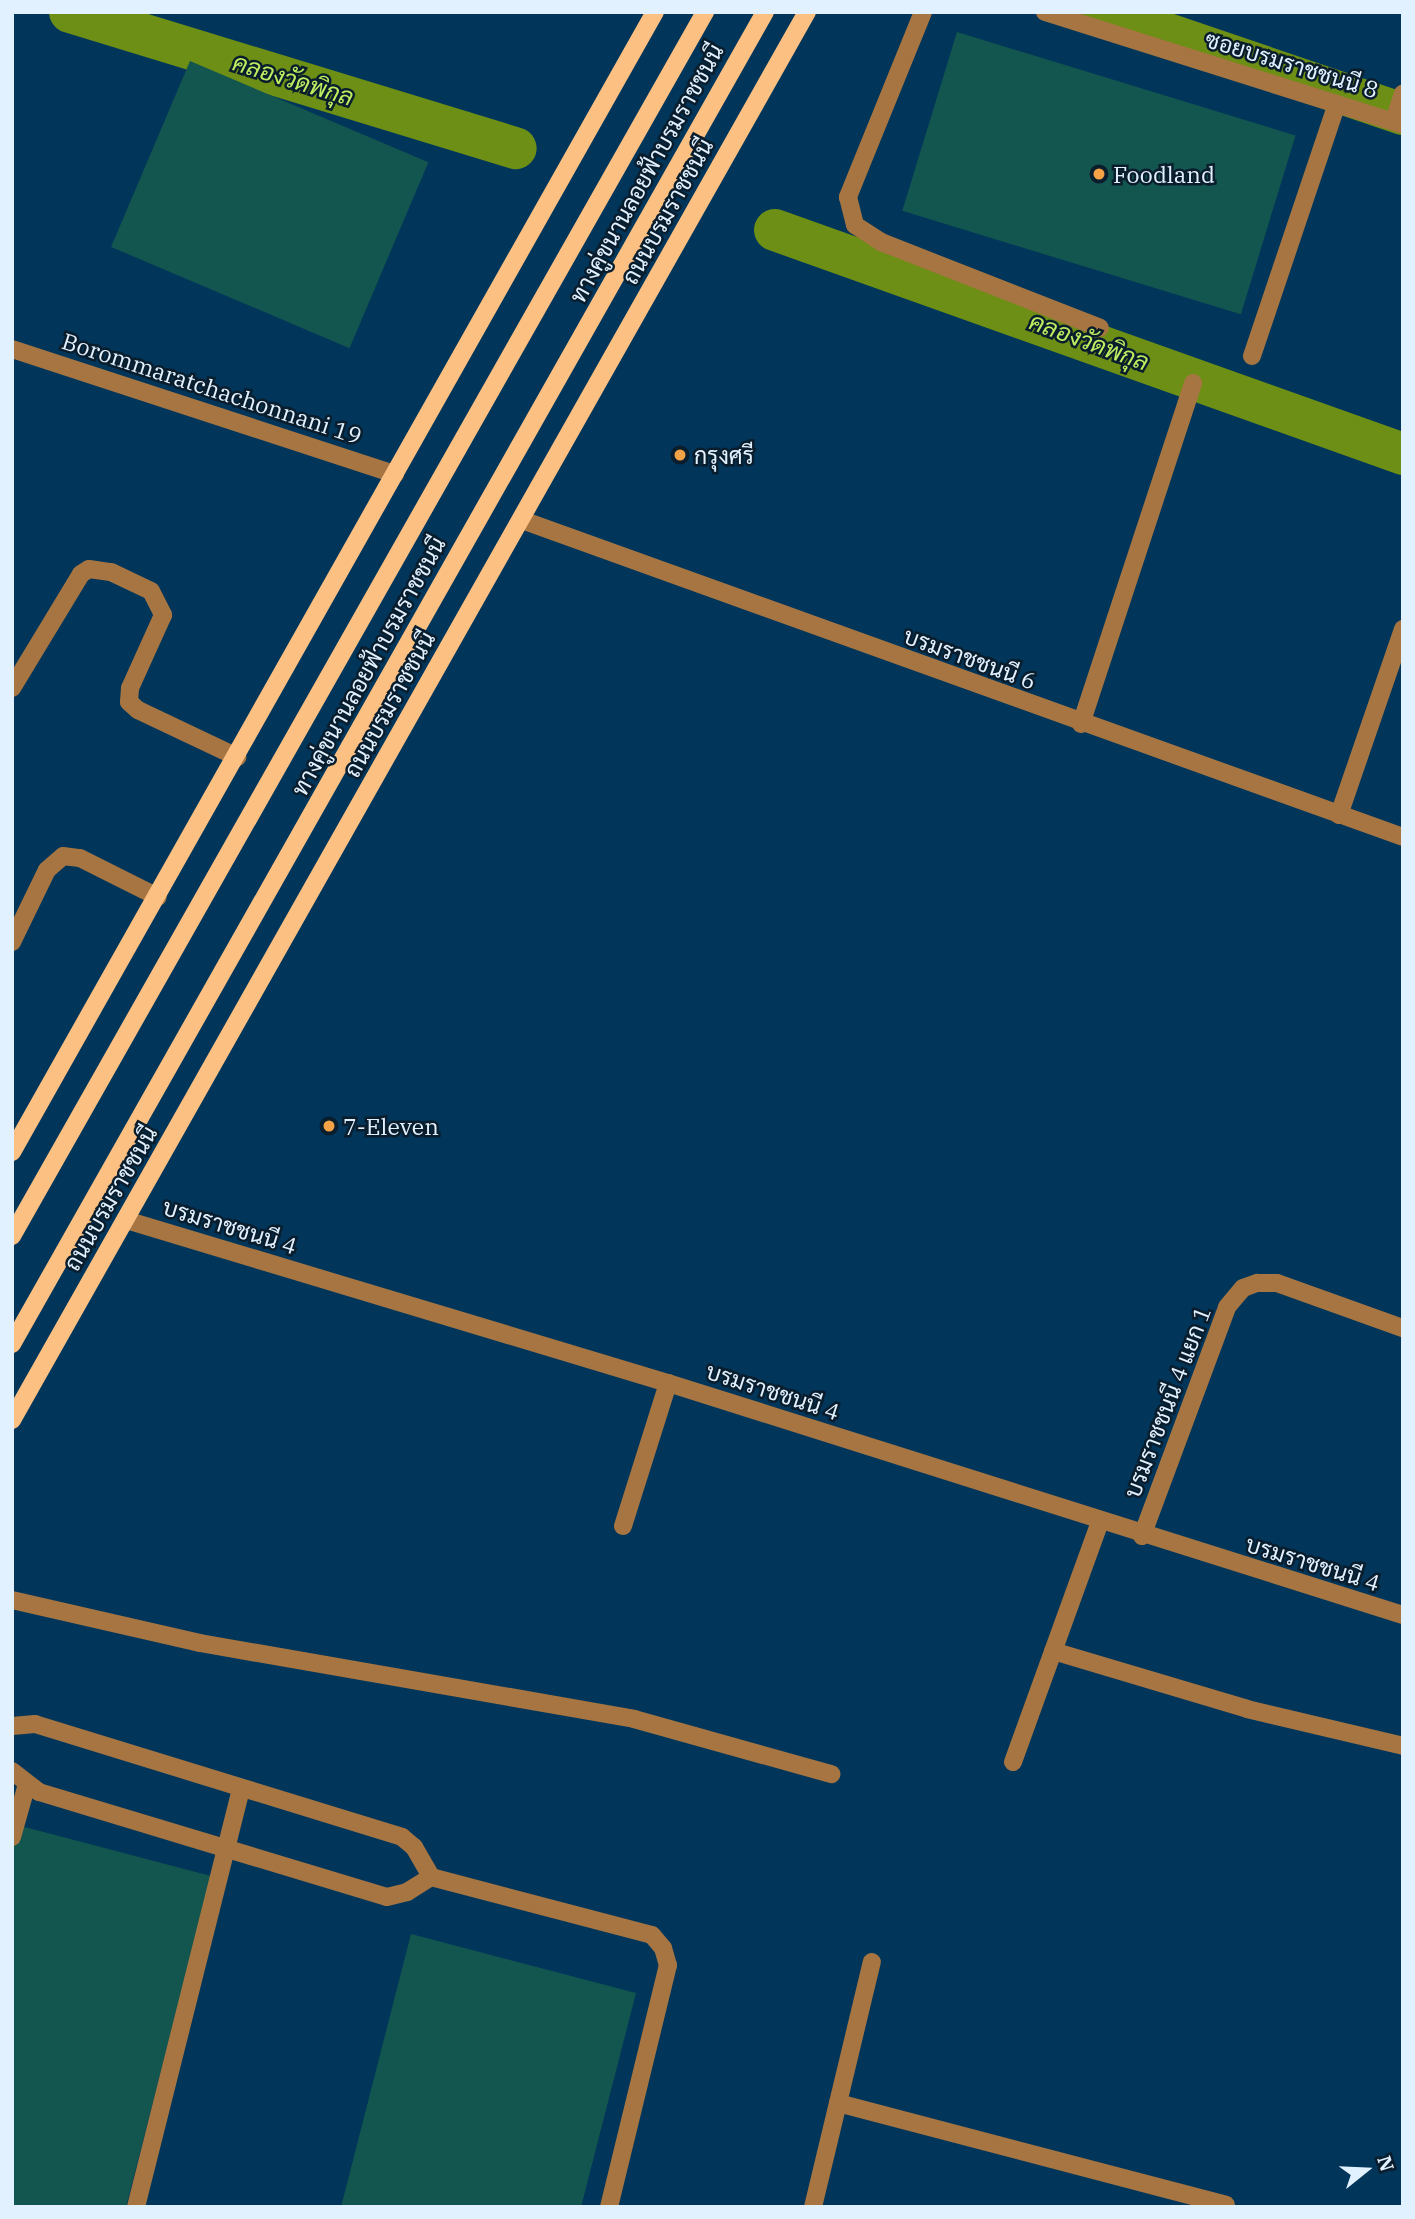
<!DOCTYPE html>
<meta charset="utf-8">
<style>
body{margin:0}
#map{position:relative;width:1415px;height:2219px;overflow:hidden;background:#01365a;font-family:"IBM Plex Serif",Sarabun,serif}
div>[style]{position:absolute}
.canal>*{height:42px;margin:-21px;padding:0 21px;transform-origin:21px;border-radius:21px;background:#6d8f15}
.building>*{inset:0;background:#13564f;transform-origin:0 0}
.minor>*{height:18px;margin:-9px;padding:0 9px;transform-origin:9px;border-radius:9px;background:#a77541}
.major>*{height:18px;margin:-9px;padding:0 9px;transform-origin:9px;border-radius:9px;background:#fdc083}
.dots>*{width:19px;height:19px;translate:-50% -50%;box-sizing:border-box;border:4px solid #091d2d;border-radius:50%}
span{translate:-50% -50%;white-space:nowrap;text-align:center;line-height:1.15;-webkit-text-stroke:5px #091d2d;paint-order:stroke}
.street-label{font-size:23px;color:#e2f1ff}
.poi-label{font-size:23px;color:#e2f1ff}
.left{translate:0 -50%;text-align:left}
.water-label{font-size:24px;color:#beed60;font-style:italic}
.frame{position:absolute;inset:0;border:14px solid #e2f1ff;pointer-events:none}
.north{position:absolute;left:1331px;top:2135px;width:70px;height:70px;-webkit-text-stroke:5px #091d2d;paint-order:stroke;rotate:72deg;font-size:19px;font-weight:700;line-height:28px;text-align:center;color:#e2f1ff}
.north::after{content:'';display:block;margin:auto;width:24px;height:32px;background:#e2f1ff;clip-path:polygon(50% 0,100% 100%,50% 72%,0 100%)}
</style>
<div id="map">
<div class="canal">
<div style="left:70px;top:12px;width:466px;rotate:17deg"></div>
<div style="left:1103px;top:12px;width:317px;rotate:18.8deg"></div>
<div style="left:775px;top:230px;width:667px;rotate:19.63deg"></div>
</div>
<div class="building">
<div style="left:957px;top:32px;width:354px;height:187px;rotate:17deg"></div>
<div style="left:190px;top:61px;width:259px;height:202px;rotate:23deg"></div>
<div style="clip-path:polygon(17px 1825px,211px 1876px,126px 2207px,12px 2207px,12px 1844px)"></div>
<div style="clip-path:polygon(411px 1934px,636px 1993px,581px 2207px,341px 2207px)"></div>
</div>
<div class="minor">
<div style="left:923px;top:12px;width:200px;rotate:112.1deg"></div>
<div style="left:848px;top:197px;width:29px;rotate:76deg"></div>
<div style="left:855px;top:225px;width:31px;rotate:33deg"></div>
<div style="left:881px;top:242px;width:235px;rotate:21.4deg"></div>
<div style="left:1045px;top:12px;width:375px;rotate:17.5deg"></div>
<div style="left:1394px;top:121px;width:29px;rotate:-72deg"></div>
<div style="left:12px;top:349px;width:403px;rotate:18.1deg"></div>
<div style="left:1252px;top:356px;width:266px;rotate:-71.4deg"></div>
<div style="left:522px;top:520px;width:936px;rotate:19.79deg"></div>
<div style="left:12px;top:688px;width:133px;rotate:-58.8deg"></div>
<div style="left:81px;top:574px;width:9px;rotate:-32deg"></div>
<div style="left:89px;top:569px;width:22px;rotate:8deg"></div>
<div style="left:111px;top:572px;width:44px;rotate:25.4deg"></div>
<div style="left:151px;top:591px;width:27px;rotate:63deg"></div>
<div style="left:163px;top:615px;width:80px;rotate:114.3deg"></div>
<div style="left:130px;top:688px;width:14px;rotate:94deg"></div>
<div style="left:129px;top:702px;width:12px;rotate:42deg"></div>
<div style="left:138px;top:710px;width:110px;rotate:25.4deg"></div>
<div style="left:1081px;top:724px;width:359px;rotate:-71.8deg"></div>
<div style="left:1339px;top:815px;width:197px;rotate:-71deg"></div>
<div style="left:12px;top:942px;width:80px;rotate:-64.1deg"></div>
<div style="left:47px;top:870px;width:21px;rotate:-41deg"></div>
<div style="left:63px;top:856px;width:17px;rotate:7deg"></div>
<div style="left:80px;top:858px;width:87px;rotate:26.6deg"></div>
<div style="left:126px;top:1220px;width:566px;rotate:16.74deg"></div>
<div style="left:668px;top:1383px;width:771px;rotate:17.52deg"></div>
<div style="left:623px;top:1526px;width:150px;rotate:-72.5deg"></div>
<div style="left:1142px;top:1536px;width:244px;rotate:-69.6deg"></div>
<div style="left:1227px;top:1307px;width:25px;rotate:-50deg"></div>
<div style="left:1243px;top:1288px;width:15px;rotate:-20deg"></div>
<div style="left:1257px;top:1283px;width:20px"></div>
<div style="left:1277px;top:1283px;width:134px;rotate:19.7deg"></div>
<div style="left:12px;top:1600px;width:193px;rotate:12.9deg"></div>
<div style="left:200px;top:1643px;width:441px;rotate:9.9deg"></div>
<div style="left:634px;top:1719px;width:205px;rotate:15.6deg"></div>
<div style="left:1053px;top:1651px;width:202px;rotate:16.6deg"></div>
<div style="left:1247px;top:1709px;width:160px;rotate:13.3deg"></div>
<div style="left:12px;top:1726px;width:23px;rotate:-5deg"></div>
<div style="left:35px;top:1724px;width:384px;rotate:17.1deg"></div>
<div style="left:402px;top:1837px;width:16px;rotate:40deg"></div>
<div style="left:414px;top:1847px;width:34px;rotate:60deg"></div>
<div style="left:1013px;top:1762px;width:255px;rotate:-70.1deg"></div>
<div style="left:12px;top:1771px;width:34px;rotate:38deg"></div>
<div style="left:39px;top:1792px;width:363px;rotate:16.8deg"></div>
<div style="left:387px;top:1897px;width:21px;rotate:-14deg"></div>
<div style="left:407px;top:1892px;width:28px;rotate:-32deg"></div>
<div style="left:431px;top:1877px;width:228px;rotate:14.7deg"></div>
<div style="left:652px;top:1935px;width:17px;rotate:50deg"></div>
<div style="left:663px;top:1948px;width:18px;rotate:74deg"></div>
<div style="left:668px;top:1965px;width:249px;rotate:103.7deg"></div>
<div style="left:12px;top:1837px;width:55px;rotate:-74.2deg"></div>
<div style="left:838px;top:2103px;width:401px;rotate:14.7deg"></div>
<div style="left:136px;top:2207px;width:430px;rotate:-75.9deg"></div>
<div style="left:813px;top:2207px;width:252px;rotate:-76.5deg"></div>
</div>
<div class="major">
<div style="left:12px;top:1152px;width:1309px;rotate:-60.58deg"></div>
<div style="left:12px;top:1236px;width:1407px;rotate:-60.48deg"></div>
<div style="left:12px;top:1344px;width:1530px;rotate:-60.52deg"></div>
<div style="left:12px;top:1420px;width:1617px;rotate:-60.55deg"></div>
</div>
<div class="dots">
<div style="left:1099px;top:174px;background:#f5a246"></div>
<div style="left:680px;top:455px;background:#f5a246"></div>
<div style="left:329px;top:1126px;background:#f5a246"></div>
</div>
<div class="street-label">
<span style="left:1292px;top:64px;rotate:17deg">ซอยบรมราชชนนี 8</span>
<span style="left:646px;top:173px;rotate:-61deg">ทางคู่ขนานลอยฟ้าบรมราชชนนี</span>
<span style="left:667px;top:211px;rotate:-61deg">ถนนบรมราชชนนี</span>
<span style="left:212px;top:388px;rotate:18deg">Borommaratchachonnani 19</span>
<span style="left:970px;top:658px;rotate:20deg">บรมราชชนนี 6</span>
<span style="left:368px;top:666px;rotate:-61deg">ทางคู่ขนานลอยฟ้าบรมราชชนนี</span>
<span style="left:389px;top:704px;rotate:-61deg">ถนนบรมราชชนนี</span>
<span style="left:110px;top:1198px;rotate:-60deg">ถนนบรมราชชนนี</span>
<span style="left:230px;top:1226px;rotate:17deg">บรมราชชนนี 4</span>
<span style="left:773px;top:1391px;rotate:18deg">บรมราชชนนี 4</span>
<span style="left:1167px;top:1402px;rotate:-69deg">บรมราชชนนี 4 แยก 1</span>
<span style="left:1313px;top:1563px;rotate:17deg">บรมราชชนนี 4</span>
</div>
<div class="poi-label">
<span class="left" style="left:1113px;top:174px">Foodland</span>
<span class="left" style="left:694px;top:455px">กรุงศรี</span>
<span class="left" style="left:343px;top:1126px">7-Eleven</span>
</div>
<div class="water-label">
<span style="left:293px;top:80px;rotate:17deg">คลองวัดพิกุล</span>
<span style="left:1089px;top:342px;rotate:20deg">คลองวัดพิกุล</span>
</div>
<div class="frame"></div>
<div class="north">N</div>
</div>
